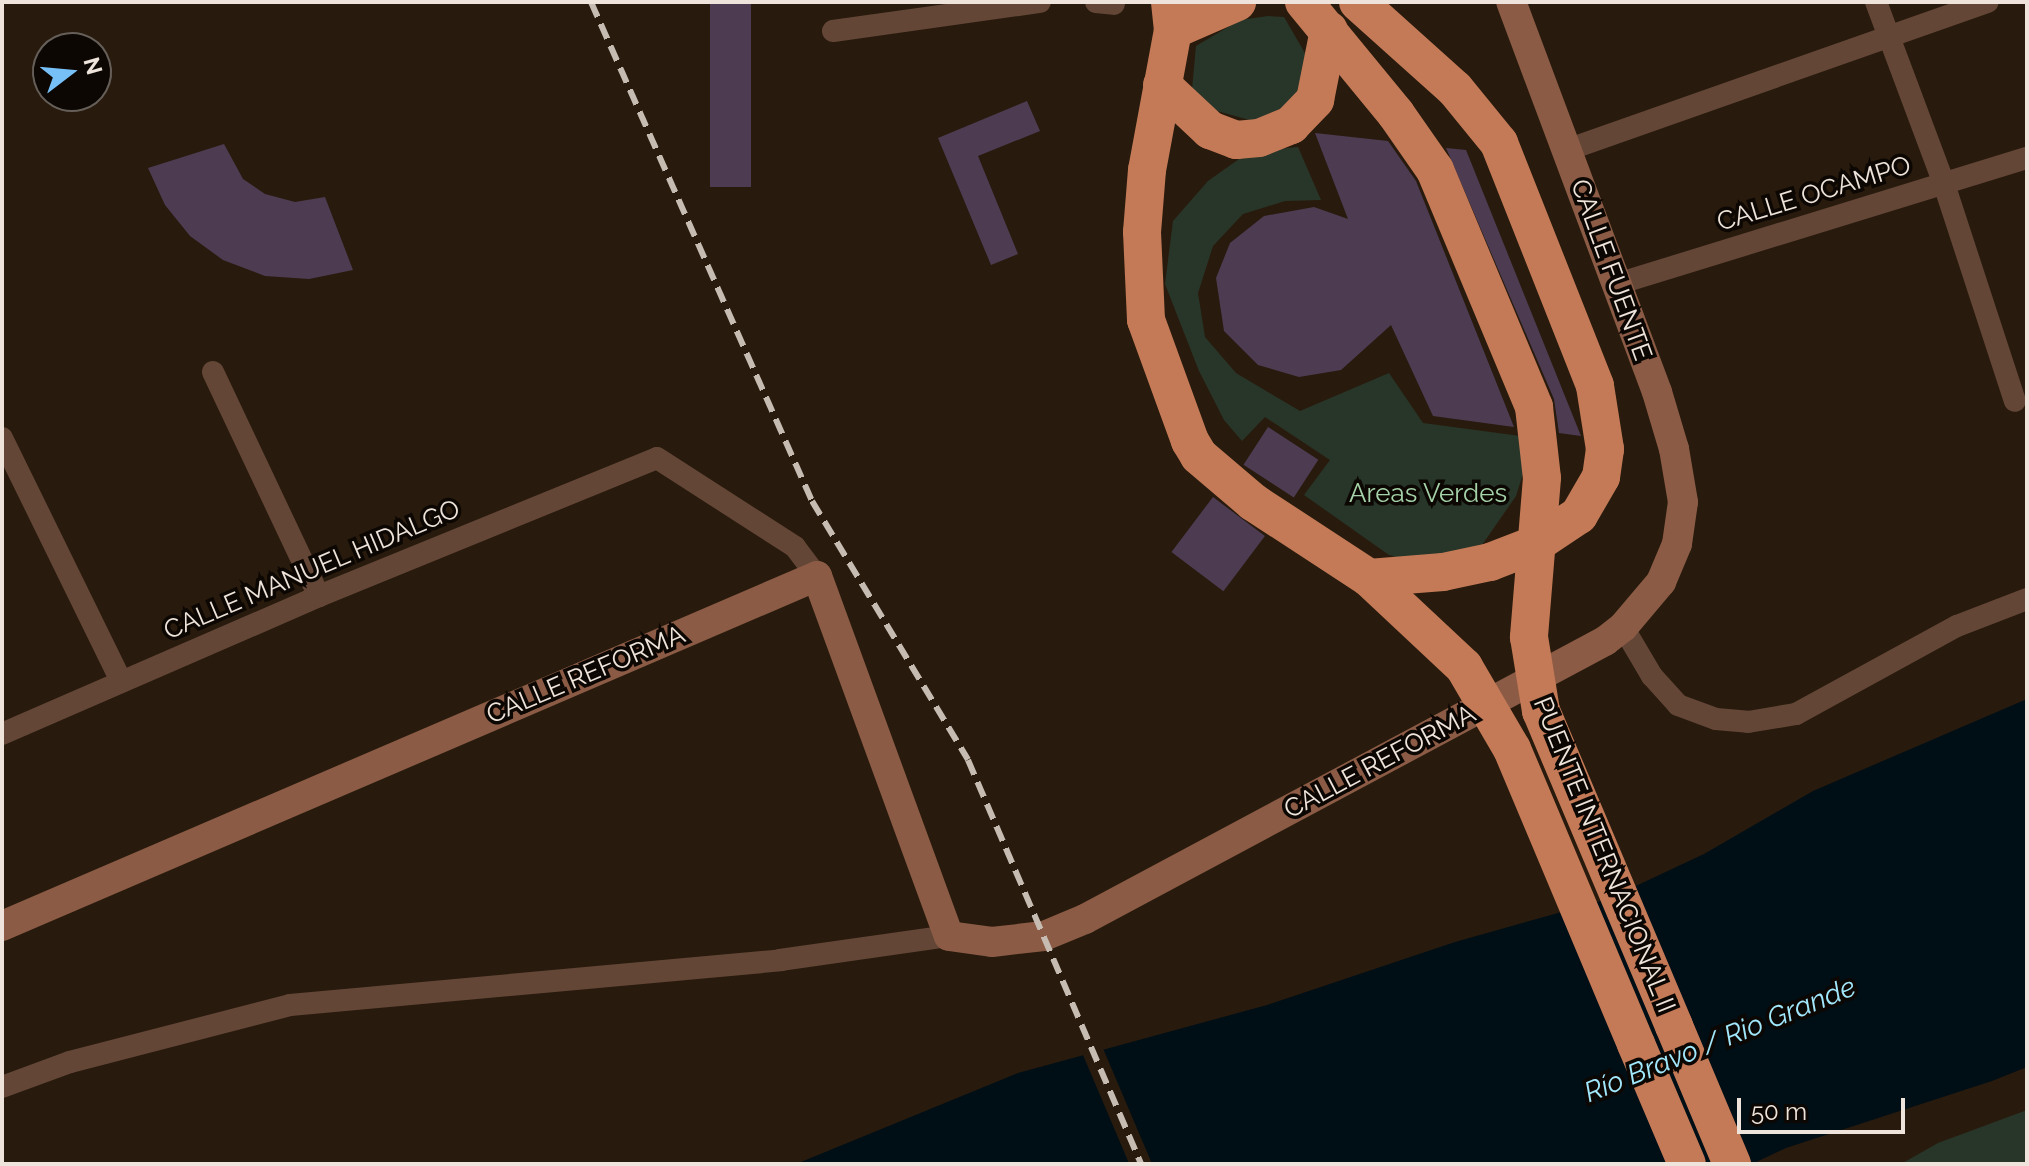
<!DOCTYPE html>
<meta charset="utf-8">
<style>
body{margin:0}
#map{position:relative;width:2029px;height:1166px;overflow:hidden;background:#281b0d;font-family:Raleway,sans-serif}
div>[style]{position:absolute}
.green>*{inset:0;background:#283629}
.water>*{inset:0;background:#000e16}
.pier>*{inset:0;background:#281b0d;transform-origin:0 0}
.building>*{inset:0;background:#4d3b52;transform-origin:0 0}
.street>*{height:22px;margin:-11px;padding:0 11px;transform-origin:11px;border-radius:11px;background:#644637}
.secondary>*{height:30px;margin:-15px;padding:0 15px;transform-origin:15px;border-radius:15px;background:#8b5b45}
.highway>*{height:38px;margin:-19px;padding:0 19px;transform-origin:19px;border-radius:19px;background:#c47a57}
.rail>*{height:6px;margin-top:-3px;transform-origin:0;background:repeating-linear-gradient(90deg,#c7bcb2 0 16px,transparent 0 24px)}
.highway-bridge>*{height:38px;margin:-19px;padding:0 19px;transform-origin:19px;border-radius:19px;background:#c47a57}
span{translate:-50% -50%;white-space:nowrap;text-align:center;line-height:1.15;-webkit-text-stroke:7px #0c0703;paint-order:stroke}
.street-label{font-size:26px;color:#eee4db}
.park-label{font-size:26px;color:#a5d2a8}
.water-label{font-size:28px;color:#a2e8fd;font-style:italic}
.frame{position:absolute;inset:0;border:4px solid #eee4db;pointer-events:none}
.north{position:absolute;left:32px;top:32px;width:80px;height:80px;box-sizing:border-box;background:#0c0703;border:2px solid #665f59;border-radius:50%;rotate:74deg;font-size:22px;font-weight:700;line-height:32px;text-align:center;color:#eee4db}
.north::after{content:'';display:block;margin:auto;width:28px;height:36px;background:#77bff7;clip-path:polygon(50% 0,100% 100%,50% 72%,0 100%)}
.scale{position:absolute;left:1737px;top:1098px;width:168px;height:36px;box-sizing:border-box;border:4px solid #eee4db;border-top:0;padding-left:10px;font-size:24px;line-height:28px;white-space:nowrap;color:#eee4db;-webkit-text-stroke:6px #0c0703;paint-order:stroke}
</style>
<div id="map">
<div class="green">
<div style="clip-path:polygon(1268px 16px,1284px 17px,1309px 60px,1294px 103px,1253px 121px,1196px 105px,1192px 90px,1196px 46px,1240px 20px)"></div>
<div style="clip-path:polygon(1298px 147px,1321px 200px,1285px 201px,1243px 214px,1213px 246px,1198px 293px,1205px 337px,1236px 373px,1300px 411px,1389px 373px,1423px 423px,1528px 437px,1531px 448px,1516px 496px,1482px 545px,1434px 568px,1389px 555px,1304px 495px,1330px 460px,1265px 417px,1242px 441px,1224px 420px,1199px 371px,1165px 284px,1173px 221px,1208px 181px,1249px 152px)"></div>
<div style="clip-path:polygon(2027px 1110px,2027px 1164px,1901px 1164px,1938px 1143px)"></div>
</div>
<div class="water">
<div style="clip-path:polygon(2027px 699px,2027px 1067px,1992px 1081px,1786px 1148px,1752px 1164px,796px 1164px,1018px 1073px,1267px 1005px,1455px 942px,1608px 899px,1704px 854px,1813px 791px)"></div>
</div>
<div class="pier">
<div style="left:1102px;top:1046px;width:128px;height:21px;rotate:67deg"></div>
</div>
<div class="building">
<div style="left:710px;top:2px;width:41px;height:185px"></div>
<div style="clip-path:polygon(1027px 101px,1040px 131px,978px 156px,1018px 254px,991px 265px,938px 138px)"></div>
<div style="clip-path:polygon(1315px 133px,1388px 141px,1416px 181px,1514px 427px,1433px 416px,1391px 325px,1341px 370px,1299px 377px,1258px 365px,1224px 331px,1216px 278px,1230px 243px,1264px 216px,1314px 207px,1348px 219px)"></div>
<div style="clip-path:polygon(224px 144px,243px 179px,265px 194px,295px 202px,325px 197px,353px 270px,309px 279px,265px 276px,223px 260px,190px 236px,165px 205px,148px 168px)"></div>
<div style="clip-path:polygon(1446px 148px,1466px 150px,1581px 436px,1559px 433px,1554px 399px)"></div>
<div style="left:1268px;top:427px;width:60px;height:45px;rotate:33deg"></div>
<div style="left:1213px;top:497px;width:65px;height:69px;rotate:37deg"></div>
</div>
<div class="street">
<div style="left:1096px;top:2px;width:18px;rotate:6deg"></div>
<div style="left:1876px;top:2px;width:194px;rotate:69.5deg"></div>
<div style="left:1944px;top:184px;width:228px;rotate:71.9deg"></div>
<div style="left:833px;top:31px;width:209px;rotate:-8deg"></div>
<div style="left:1567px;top:150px;width:446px;rotate:-19.4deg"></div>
<div style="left:1617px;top:284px;width:429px;rotate:-17.1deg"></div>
<div style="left:213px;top:372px;width:248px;rotate:64.7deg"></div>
<div style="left:2px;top:438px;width:271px;rotate:63.9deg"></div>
<div style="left:1623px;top:627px;width:57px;rotate:59.4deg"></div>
<div style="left:1652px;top:676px;width:39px;rotate:48deg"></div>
<div style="left:1678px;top:705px;width:40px;rotate:20.2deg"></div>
<div style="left:1716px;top:719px;width:32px;rotate:5deg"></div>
<div style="left:1748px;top:722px;width:49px;rotate:-9.5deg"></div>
<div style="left:1796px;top:714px;width:183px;rotate:-28.7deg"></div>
<div style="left:1957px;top:626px;width:75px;rotate:-21.1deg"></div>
<div style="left:2px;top:734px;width:346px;rotate:-23.5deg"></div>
<div style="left:319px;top:596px;width:365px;rotate:-22.2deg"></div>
<div style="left:657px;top:458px;width:164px;rotate:32.8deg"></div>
<div style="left:795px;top:547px;width:36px;rotate:53deg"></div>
<div style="left:2px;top:1087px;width:72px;rotate:-20.2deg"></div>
<div style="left:70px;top:1062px;width:227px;rotate:-14.5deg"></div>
<div style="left:290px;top:1005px;width:492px;rotate:-5.2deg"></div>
<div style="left:780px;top:960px;width:171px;rotate:-8.1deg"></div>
</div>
<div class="secondary">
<div style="left:2px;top:926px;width:887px;rotate:-23.24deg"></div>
<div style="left:817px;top:576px;width:383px;rotate:69.9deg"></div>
<div style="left:949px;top:936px;width:43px;rotate:7.9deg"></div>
<div style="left:992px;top:942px;width:52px;rotate:-6.6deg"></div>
<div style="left:1044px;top:936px;width:44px;rotate:-22.5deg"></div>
<div style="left:1085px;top:919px;width:590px;rotate:-28.13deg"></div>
<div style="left:1605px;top:641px;width:23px;rotate:-38deg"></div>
<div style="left:1623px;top:627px;width:59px;rotate:-49.8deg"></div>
<div style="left:1661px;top:582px;width:41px;rotate:-67.2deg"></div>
<div style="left:1677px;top:544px;width:42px;rotate:-81.9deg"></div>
<div style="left:1683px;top:502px;width:54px;rotate:-99.6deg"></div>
<div style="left:1674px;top:449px;width:59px;rotate:-106.6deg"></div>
<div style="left:1657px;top:392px;width:416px;rotate:-110.5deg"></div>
</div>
<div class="highway">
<div style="left:1170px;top:2px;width:28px;rotate:84deg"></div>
<div style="left:1173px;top:30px;width:142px;rotate:100.5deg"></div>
<div style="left:1147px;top:170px;width:62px;rotate:94.6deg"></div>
<div style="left:1142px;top:232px;width:88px;rotate:87.4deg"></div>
<div style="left:1146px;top:320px;width:129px;rotate:70deg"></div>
<div style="left:1190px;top:441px;width:17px;rotate:59deg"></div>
<div style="left:1199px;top:456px;width:71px;rotate:40.4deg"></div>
<div style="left:1253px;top:502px;width:139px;rotate:33.2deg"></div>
<div style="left:1369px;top:578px;width:130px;rotate:43.1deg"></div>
<div style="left:1304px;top:2px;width:145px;rotate:50.6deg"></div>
<div style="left:1396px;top:114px;width:68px;rotate:55.1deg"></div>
<div style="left:1435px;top:170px;width:257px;rotate:67.3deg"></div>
<div style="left:1534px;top:407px;width:71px;rotate:83.6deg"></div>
<div style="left:1542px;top:478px;width:160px;rotate:94.7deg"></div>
<div style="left:1358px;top:2px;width:130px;rotate:41.9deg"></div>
<div style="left:1455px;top:89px;width:70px;rotate:50.8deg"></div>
<div style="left:1499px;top:143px;width:261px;rotate:68.4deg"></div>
<div style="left:1595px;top:386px;width:64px;rotate:81deg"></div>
<div style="left:1605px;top:449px;width:28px;rotate:98deg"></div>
<div style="left:1601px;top:477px;width:44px;rotate:120.1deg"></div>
<div style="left:1579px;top:515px;width:54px;rotate:146.3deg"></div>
<div style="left:1534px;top:545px;width:47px;rotate:158.9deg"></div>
<div style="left:1490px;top:562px;width:48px;rotate:168deg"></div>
<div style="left:1443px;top:572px;width:74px;rotate:175.4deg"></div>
<div style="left:1173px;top:30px;width:70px;rotate:-23.6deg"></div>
<div style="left:1162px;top:85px;width:66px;rotate:43.2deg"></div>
<div style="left:1210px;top:130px;width:28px;rotate:21deg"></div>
<div style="left:1236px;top:140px;width:23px;rotate:-5deg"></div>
<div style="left:1259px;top:138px;width:35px;rotate:-22deg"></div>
<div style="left:1291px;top:125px;width:35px;rotate:-46deg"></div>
<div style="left:1315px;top:100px;width:71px;rotate:-78.7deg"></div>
<div style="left:1674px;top:1026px;width:150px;rotate:67.2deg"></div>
<div style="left:1636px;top:1044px;width:130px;rotate:67deg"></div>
</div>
<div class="rail">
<div style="left:591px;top:2px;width:546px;rotate:66.11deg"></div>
<div style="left:812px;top:501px;width:302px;rotate:58.9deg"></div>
<div style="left:968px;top:760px;width:439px;rotate:66.8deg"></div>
</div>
<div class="highway-bridge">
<div style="left:1529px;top:637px;width:75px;rotate:80.8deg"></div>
<div style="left:1541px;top:711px;width:342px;rotate:67.1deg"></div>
<div style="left:1464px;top:667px;width:95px;rotate:59.7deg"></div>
<div style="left:1512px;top:749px;width:320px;rotate:67.2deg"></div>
</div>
<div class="street-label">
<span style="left:1814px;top:194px;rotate:-17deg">CALLE OCAMPO</span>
<span style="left:1611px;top:270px;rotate:70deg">CALLE FUENTE</span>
<span style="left:312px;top:570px;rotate:-23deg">CALLE MANUEL HIDALGO</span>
<span style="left:586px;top:675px;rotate:-23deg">CALLE REFORMA</span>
<span style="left:1380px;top:762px;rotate:-28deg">CALLE REFORMA</span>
<span style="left:1604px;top:855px;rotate:68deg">PUENTE INTERNACIONAL II</span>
</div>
<div class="park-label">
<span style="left:1428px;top:494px">Areas Verdes</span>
</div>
<div class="water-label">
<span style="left:1720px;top:1040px;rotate:-22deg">Río Bravo / Rio Grande</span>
</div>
<div class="frame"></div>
<div class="north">N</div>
<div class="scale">50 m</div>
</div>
